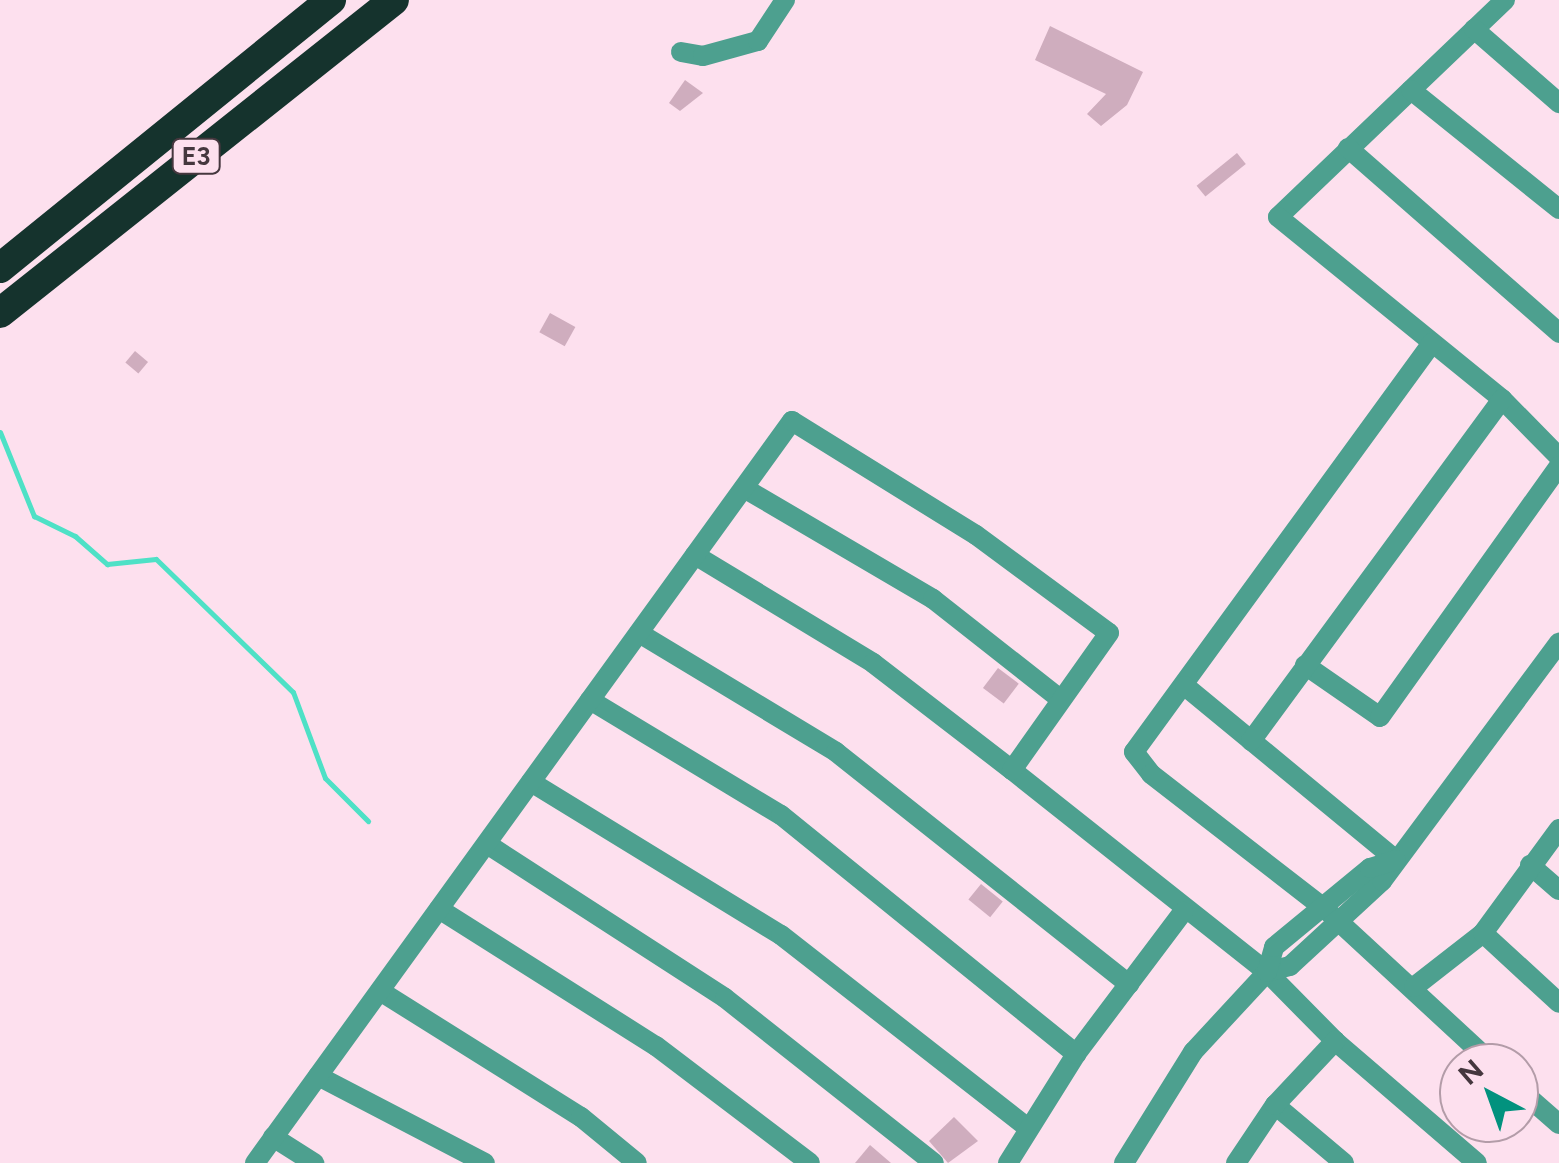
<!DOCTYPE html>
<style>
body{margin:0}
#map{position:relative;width:1559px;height:1163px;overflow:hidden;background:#fde0ee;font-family:Figtree,sans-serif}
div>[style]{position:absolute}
.stream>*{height:5px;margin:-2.5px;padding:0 2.5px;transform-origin:2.5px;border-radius:2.5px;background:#4ee1c6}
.building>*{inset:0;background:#cfadbe;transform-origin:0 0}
.street>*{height:20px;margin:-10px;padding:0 10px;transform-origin:10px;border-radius:10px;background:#4da08f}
.highway>*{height:30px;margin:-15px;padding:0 15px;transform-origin:15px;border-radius:15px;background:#15332d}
span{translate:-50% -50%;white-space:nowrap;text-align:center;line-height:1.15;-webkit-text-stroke:8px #fde0ee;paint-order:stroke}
.shield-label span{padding:2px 8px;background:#fde0ee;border:2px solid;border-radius:8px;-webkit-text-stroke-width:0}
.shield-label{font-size:25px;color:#45373e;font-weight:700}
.north{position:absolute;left:1439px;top:1043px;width:100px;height:100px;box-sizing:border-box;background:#fde0ee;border:2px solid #b39ca8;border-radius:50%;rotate:319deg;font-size:28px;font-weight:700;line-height:40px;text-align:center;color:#45373e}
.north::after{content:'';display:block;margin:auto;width:35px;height:45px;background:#02927e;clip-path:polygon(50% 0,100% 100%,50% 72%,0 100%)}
</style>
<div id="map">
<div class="stream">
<div style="left:0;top:432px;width:91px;rotate:68deg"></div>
<div style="left:34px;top:516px;width:46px;rotate:26deg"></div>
<div style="left:75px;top:536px;width:43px;rotate:41.2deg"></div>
<div style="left:107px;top:564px;width:49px;rotate:-5.8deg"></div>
<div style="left:156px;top:559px;width:191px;rotate:44.2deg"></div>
<div style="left:293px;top:692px;width:92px;rotate:69.6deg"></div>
<div style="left:325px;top:778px;width:61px;rotate:45deg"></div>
</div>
<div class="building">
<div style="clip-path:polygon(1050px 26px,1143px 72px,1127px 105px,1101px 126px,1087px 114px,1106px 94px,1035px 60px)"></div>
<div style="clip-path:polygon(685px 80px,703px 93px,680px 111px,669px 103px)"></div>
<div style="left:1237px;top:153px;width:14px;height:52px;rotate:51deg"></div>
<div style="left:550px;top:313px;width:29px;height:22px;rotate:29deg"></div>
<div style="left:135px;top:351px;width:17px;height:15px;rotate:40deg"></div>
<div style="left:998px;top:668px;width:26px;height:25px;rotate:37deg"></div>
<div style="left:981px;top:884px;width:28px;height:20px;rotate:39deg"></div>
<div style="clip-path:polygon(954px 1117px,978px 1141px,948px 1163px,929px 1141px)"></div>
<div style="clip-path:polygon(870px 1145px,891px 1163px,855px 1163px)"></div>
</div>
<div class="street">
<div style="left:1505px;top:0;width:314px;rotate:136.3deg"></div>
<div style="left:1278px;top:217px;width:289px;rotate:39.1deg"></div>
<div style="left:1502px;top:399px;width:81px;rotate:45.5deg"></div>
<div style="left:1474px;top:29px;width:113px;rotate:41deg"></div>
<div style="left:681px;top:52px;width:22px;rotate:10deg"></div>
<div style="left:703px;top:56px;width:57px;rotate:-15.3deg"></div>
<div style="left:758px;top:41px;width:49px;rotate:-56.6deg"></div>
<div style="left:1411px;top:90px;width:190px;rotate:38.8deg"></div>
<div style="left:1348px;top:148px;width:281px;rotate:41.2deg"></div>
<div style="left:1432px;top:343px;width:506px;rotate:126.08deg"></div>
<div style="left:1134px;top:752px;width:28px;rotate:52deg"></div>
<div style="left:1151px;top:774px;width:219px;rotate:37.8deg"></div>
<div style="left:1324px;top:908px;width:229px;rotate:42.7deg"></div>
<div style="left:744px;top:488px;width:219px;rotate:30.4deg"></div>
<div style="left:933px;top:599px;width:162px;rotate:38.2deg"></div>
<div style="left:695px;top:555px;width:208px;rotate:31.2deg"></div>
<div style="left:873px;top:663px;width:175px;rotate:37.6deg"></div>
<div style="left:1012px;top:770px;width:325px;rotate:38.4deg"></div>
<div style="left:1267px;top:972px;width:97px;rotate:45.4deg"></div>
<div style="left:1335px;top:1041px;width:187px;rotate:40.7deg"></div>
<div style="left:639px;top:633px;width:230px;rotate:31.1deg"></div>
<div style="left:836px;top:752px;width:374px;rotate:38.4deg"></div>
<div style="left:1305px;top:665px;width:91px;rotate:34.7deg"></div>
<div style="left:1380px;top:717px;width:308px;rotate:-54.5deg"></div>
<div style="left:1185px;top:686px;width:273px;rotate:39.5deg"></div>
<div style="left:590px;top:700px;width:223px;rotate:31.1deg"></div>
<div style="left:781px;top:815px;width:380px;rotate:39deg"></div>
<div style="left:1251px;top:741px;width:424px;rotate:-53.7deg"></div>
<div style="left:531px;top:782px;width:293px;rotate:31.5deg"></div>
<div style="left:781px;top:935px;width:312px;rotate:38deg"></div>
<div style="left:487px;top:844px;width:283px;rotate:32.9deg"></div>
<div style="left:725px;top:998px;width:266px;rotate:38.3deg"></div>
<div style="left:1530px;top:865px;width:38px;rotate:41deg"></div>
<div style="left:439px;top:909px;width:257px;rotate:32.3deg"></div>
<div style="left:656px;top:1046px;width:193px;rotate:37.2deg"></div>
<div style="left:1483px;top:933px;width:103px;rotate:42.6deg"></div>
<div style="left:1267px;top:972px;width:24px;rotate:-15deg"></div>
<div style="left:1290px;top:966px;width:125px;rotate:-42.7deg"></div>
<div style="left:1382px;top:881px;width:297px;rotate:-53.4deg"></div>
<div style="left:1414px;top:987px;width:88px;rotate:-38deg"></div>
<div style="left:1483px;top:933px;width:129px;rotate:-53.8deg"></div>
<div style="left:380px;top:991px;width:237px;rotate:32.1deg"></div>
<div style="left:581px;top:1117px;width:72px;rotate:39.4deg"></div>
<div style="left:318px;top:1076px;width:188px;rotate:27.5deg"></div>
<div style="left:1519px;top:1089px;width:53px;rotate:41.2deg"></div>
<div style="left:1275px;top:1105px;width:90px;rotate:40deg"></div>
<div style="left:273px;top:1137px;width:49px;rotate:32.4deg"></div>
<div style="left:255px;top:1163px;width:916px;rotate:-54.11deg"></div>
<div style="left:792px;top:421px;width:216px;rotate:31.8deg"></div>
<div style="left:976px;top:535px;width:165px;rotate:36.4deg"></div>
<div style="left:1109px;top:633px;width:168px;rotate:125.3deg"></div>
<div style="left:1008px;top:1163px;width:128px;rotate:-58deg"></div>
<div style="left:1076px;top:1054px;width:178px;rotate:-53deg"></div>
<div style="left:1124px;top:1163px;width:131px;rotate:-58.1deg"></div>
<div style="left:1193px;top:1052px;width:109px;rotate:-47.2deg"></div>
<div style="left:1267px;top:972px;width:26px;rotate:-74deg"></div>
<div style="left:1274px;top:947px;width:124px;rotate:-39.5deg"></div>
<div style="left:1370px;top:868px;width:27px;rotate:-17deg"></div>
<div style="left:1236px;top:1163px;width:70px;rotate:-56.1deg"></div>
<div style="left:1275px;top:1105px;width:88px;rotate:-46.8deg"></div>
</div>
<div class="highway">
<div style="left:0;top:268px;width:426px;rotate:-39deg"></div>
<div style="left:0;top:313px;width:503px;rotate:-38.46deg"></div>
</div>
<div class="shield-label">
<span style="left:196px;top:156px">E3</span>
</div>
<div class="north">N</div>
</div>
